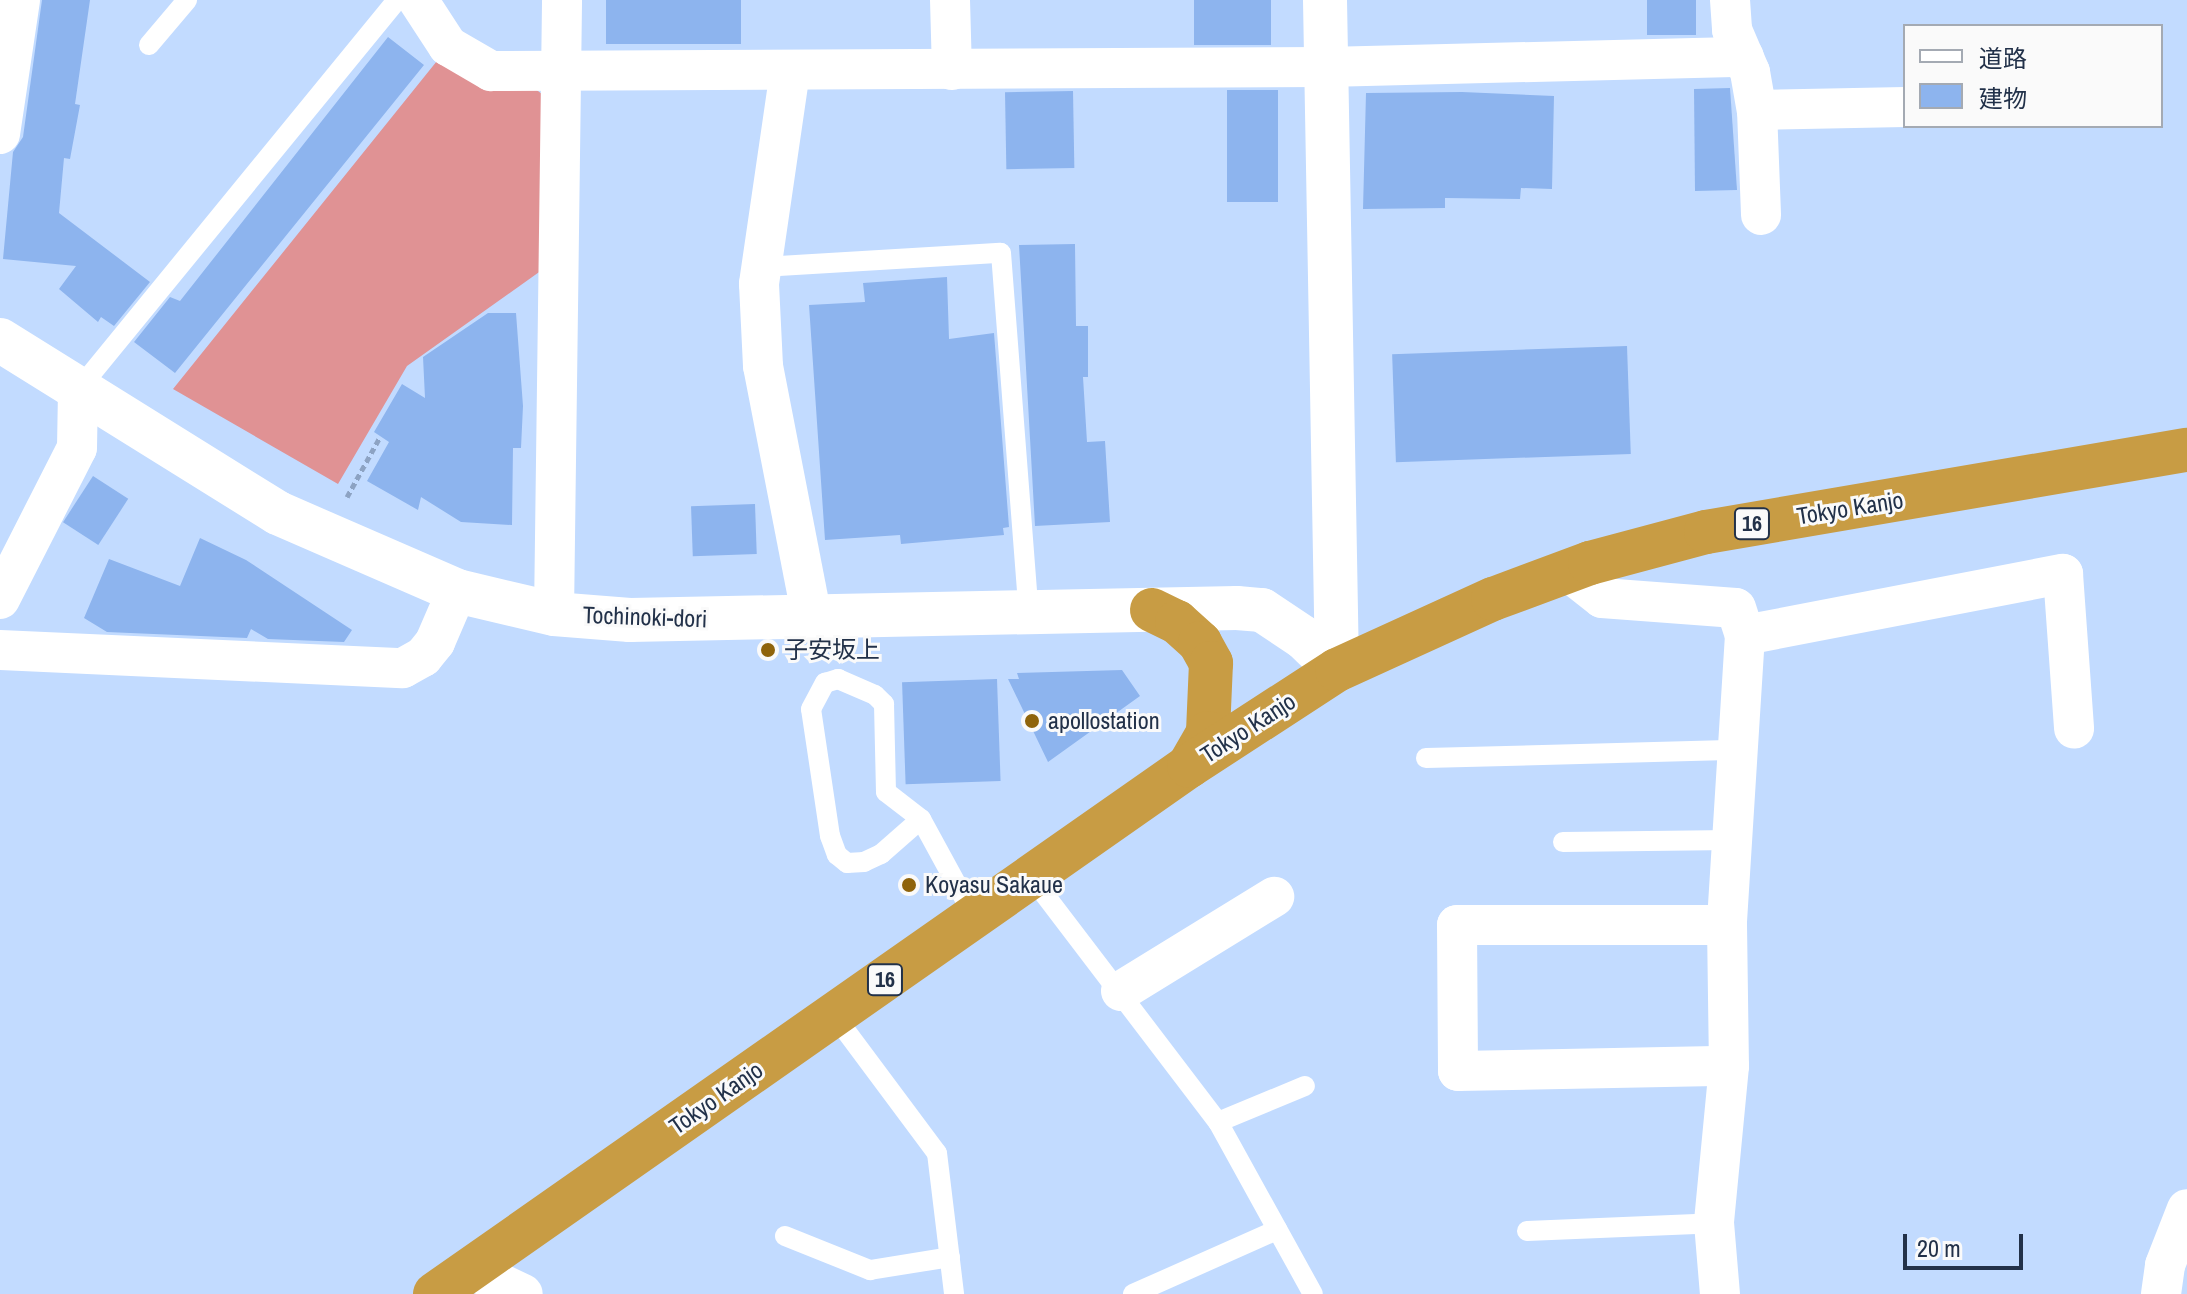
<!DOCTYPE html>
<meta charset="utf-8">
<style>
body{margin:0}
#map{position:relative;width:2187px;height:1294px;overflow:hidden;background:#c2dbff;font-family:"Archivo Narrow","Noto Sans JP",sans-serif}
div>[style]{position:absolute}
.forest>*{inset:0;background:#e09294}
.building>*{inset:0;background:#8db4ee;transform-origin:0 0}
.path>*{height:5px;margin-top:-2.5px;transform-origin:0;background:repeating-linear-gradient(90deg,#8da3c3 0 6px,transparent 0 10px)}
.service>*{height:20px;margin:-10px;padding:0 10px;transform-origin:10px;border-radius:10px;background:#fff}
.minor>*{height:40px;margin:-20px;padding:0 20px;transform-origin:20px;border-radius:20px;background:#fff}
.tertiary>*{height:44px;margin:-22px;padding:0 22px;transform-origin:22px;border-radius:22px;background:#fff}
.trunk>*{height:44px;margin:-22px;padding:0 22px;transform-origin:22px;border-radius:22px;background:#c89c44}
.dots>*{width:22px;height:22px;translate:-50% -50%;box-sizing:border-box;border:4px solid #fafafa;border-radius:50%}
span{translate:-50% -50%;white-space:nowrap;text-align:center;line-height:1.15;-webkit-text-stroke:6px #fafafa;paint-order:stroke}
.shield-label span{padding:2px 6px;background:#fafafa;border:2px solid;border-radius:6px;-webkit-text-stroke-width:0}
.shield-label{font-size:22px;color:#223149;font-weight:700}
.street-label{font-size:24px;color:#223149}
.poi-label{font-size:24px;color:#223149}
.left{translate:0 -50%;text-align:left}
.legend{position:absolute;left:1903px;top:24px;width:260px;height:104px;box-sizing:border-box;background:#fafafa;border:2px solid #a4aab3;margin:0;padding:10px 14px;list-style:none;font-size:24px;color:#223149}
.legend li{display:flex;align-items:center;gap:16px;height:40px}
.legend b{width:40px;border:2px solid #a4aab3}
.scale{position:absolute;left:1903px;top:1234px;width:120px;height:36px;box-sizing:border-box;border:4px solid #223149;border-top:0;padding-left:10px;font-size:24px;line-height:28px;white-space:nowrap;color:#223149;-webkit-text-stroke:6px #fafafa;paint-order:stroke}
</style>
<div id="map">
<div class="forest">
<div style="clip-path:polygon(445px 51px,520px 77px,547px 98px,542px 270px,407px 366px,338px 484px,173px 389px)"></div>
</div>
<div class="building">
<div style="clip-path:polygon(42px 0,90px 0,75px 104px,80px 105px,70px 159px,64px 158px,59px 213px,150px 282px,114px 326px,101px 317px,98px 322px,59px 289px,76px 266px,3px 259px,13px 152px,23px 137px)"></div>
<div style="left:606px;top:0;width:135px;height:44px"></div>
<div style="left:1194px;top:0;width:77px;height:45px"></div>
<div style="left:1647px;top:0;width:49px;height:35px"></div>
<div style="clip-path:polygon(388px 37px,424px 65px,175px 373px,134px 342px,170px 297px,180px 301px)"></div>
<div style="clip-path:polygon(1730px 88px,1737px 190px,1695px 191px,1694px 89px)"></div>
<div style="left:1227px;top:90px;width:51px;height:112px"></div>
<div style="left:1073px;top:91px;width:77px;height:68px;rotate:89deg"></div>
<div style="clip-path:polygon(1462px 92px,1554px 96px,1552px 189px,1521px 188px,1520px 199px,1445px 198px,1445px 208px,1363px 209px,1366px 93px)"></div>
<div style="clip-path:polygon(1075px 244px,1076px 326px,1088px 326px,1088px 377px,1083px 377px,1087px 442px,1105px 441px,1110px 522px,1035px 526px,1019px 245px)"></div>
<div style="clip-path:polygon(947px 277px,949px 339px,994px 333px,1009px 527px,1003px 528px,1004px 535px,901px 544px,900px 535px,825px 540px,809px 305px,865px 302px,863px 283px)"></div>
<div style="clip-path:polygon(488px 313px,516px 313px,523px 406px,521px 448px,513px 448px,512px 525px,461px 522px,421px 497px,418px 510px,367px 481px,389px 442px,374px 432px,402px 384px,425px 398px,423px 357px)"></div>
<div style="left:1627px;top:346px;width:108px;height:235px;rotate:88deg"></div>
<div style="left:93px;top:476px;width:42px;height:55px;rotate:33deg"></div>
<div style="left:755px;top:504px;width:50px;height:64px;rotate:88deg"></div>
<div style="clip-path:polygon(200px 538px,246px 560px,352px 630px,344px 642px,268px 639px,251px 629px,247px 638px,107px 632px,84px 618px,109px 559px,180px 586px)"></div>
<div style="clip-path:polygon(1122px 670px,1140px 696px,1048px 762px,1008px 679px,1019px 679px,1017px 673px)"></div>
<div style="left:997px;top:679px;width:102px;height:95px;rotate:88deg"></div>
</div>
<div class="path">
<div style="left:347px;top:497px;width:68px;rotate:-61.2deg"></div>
</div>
<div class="service">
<div style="left:149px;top:45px;width:59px;rotate:-49.8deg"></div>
<div style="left:762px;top:267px;width:239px;rotate:-3.4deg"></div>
<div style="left:1001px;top:253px;width:361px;rotate:85.6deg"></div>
<div style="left:78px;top:390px;width:504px;rotate:-50.72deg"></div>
<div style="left:1426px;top:758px;width:312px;rotate:-1.5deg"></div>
<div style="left:921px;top:819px;width:53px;rotate:138.8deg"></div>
<div style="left:881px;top:854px;width:19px;rotate:155deg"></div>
<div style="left:864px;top:862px;width:17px;rotate:177deg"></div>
<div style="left:847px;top:863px;width:13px;rotate:-141deg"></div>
<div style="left:837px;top:855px;width:20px;rotate:-110deg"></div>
<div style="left:830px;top:836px;width:128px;rotate:-98.5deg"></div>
<div style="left:811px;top:709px;width:30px;rotate:-62deg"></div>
<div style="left:825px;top:683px;width:14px;rotate:-17deg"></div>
<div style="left:838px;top:679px;width:40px;rotate:23.4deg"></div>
<div style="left:875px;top:695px;width:13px;rotate:45deg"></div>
<div style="left:884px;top:704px;width:88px;rotate:88.7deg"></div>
<div style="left:886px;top:792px;width:44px;rotate:37.6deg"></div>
<div style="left:921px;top:819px;width:113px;rotate:61.4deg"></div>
<div style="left:1563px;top:842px;width:169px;rotate:-0.7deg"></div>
<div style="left:1032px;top:878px;width:307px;rotate:52.7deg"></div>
<div style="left:1218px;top:1122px;width:196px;rotate:61.1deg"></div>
<div style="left:834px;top:1015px;width:172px;rotate:53.3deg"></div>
<div style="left:937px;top:1153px;width:142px;rotate:83.1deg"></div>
<div style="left:1218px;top:1122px;width:94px;rotate:-22.5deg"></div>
<div style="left:1527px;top:1231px;width:187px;rotate:-2.4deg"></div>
<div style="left:785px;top:1236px;width:92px;rotate:21.8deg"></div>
<div style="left:870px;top:1270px;width:81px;rotate:-9.2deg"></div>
<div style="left:1133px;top:1294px;width:158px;rotate:-24deg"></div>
</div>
<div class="minor">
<div style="left:418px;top:0;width:55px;rotate:56.9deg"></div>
<div style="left:448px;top:46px;width:50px;rotate:30.2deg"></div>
<div style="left:491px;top:71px;width:835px;rotate:-0.27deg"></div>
<div style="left:1326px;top:67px;width:418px;rotate:-1.4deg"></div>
<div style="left:950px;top:0;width:70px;rotate:88.4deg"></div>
<div style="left:1730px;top:0;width:30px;rotate:86deg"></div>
<div style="left:1732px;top:30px;width:46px;rotate:66.8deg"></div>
<div style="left:1750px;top:72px;width:39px;rotate:80deg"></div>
<div style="left:1757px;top:110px;width:105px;rotate:87.8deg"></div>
<div style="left:790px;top:71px;width:215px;rotate:98.3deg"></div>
<div style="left:759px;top:284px;width:82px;rotate:87.2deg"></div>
<div style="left:763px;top:366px;width:257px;rotate:79deg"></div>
<div style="left:1757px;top:110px;width:148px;rotate:-1.2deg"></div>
<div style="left:0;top:134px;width:135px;rotate:-81.5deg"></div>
<div style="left:1569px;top:572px;width:42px;rotate:38.2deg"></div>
<div style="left:1602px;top:598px;width:134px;rotate:4.3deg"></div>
<div style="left:1736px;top:608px;width:28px;rotate:72deg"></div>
<div style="left:1745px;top:635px;width:291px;rotate:93.6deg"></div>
<div style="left:1727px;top:925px;width:141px;rotate:89.2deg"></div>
<div style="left:1729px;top:1066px;width:158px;rotate:95.5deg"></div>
<div style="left:1714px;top:1223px;width:71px;rotate:85.2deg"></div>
<div style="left:0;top:599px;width:169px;rotate:-63deg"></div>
<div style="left:77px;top:448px;width:58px;rotate:-89deg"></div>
<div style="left:554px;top:614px;width:614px;rotate:-89.25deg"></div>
<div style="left:1745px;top:635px;width:324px;rotate:-10.9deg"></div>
<div style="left:2063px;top:574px;width:155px;rotate:85.9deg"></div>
<div style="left:0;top:650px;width:403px;rotate:2.6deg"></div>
<div style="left:403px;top:668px;width:23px;rotate:-29deg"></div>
<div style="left:423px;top:657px;width:19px;rotate:-51deg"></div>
<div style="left:435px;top:642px;width:56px;rotate:-66.7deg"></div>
<div style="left:1727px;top:925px;width:270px;rotate:180deg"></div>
<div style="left:1457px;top:925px;width:146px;rotate:89.6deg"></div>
<div style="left:1458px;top:1071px;width:271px;rotate:-1.1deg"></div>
<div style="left:1121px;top:991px;width:180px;rotate:-31.6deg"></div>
<div style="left:472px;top:1270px;width:56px;rotate:25.2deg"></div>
<div style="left:2161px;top:1294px;width:29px;rotate:-82deg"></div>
<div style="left:2165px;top:1265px;width:60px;rotate:-68.6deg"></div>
</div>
<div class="tertiary">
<div style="left:1325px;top:0;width:670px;rotate:88.97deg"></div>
<div style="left:0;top:340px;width:327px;rotate:31.9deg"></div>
<div style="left:278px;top:513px;width:195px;rotate:23.5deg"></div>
<div style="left:457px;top:591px;width:100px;rotate:13.3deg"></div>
<div style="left:554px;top:614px;width:76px;rotate:4.5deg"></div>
<div style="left:630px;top:620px;width:607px;rotate:-1.13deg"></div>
<div style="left:1237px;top:608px;width:25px;rotate:5deg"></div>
<div style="left:1262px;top:610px;width:50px;rotate:33.7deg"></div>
<div style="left:1304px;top:638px;width:46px;rotate:44.1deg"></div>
</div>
<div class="trunk">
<div style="left:1152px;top:610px;width:28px;rotate:26deg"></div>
<div style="left:1177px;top:622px;width:31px;rotate:42deg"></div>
<div style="left:1200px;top:643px;width:23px;rotate:61deg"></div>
<div style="left:1211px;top:663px;width:70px;rotate:92.5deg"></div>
<div style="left:1208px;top:733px;width:38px;rotate:120deg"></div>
<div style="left:435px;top:1294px;width:920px;rotate:-35deg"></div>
<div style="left:1189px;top:766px;width:176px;rotate:-33deg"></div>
<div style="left:1337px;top:670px;width:171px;rotate:-24.5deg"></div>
<div style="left:1493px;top:599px;width:103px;rotate:-20.4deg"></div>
<div style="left:1590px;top:563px;width:120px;rotate:-15deg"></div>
<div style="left:1706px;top:532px;width:488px;rotate:-9.7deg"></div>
</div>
<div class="dots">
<div style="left:768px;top:650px;background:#8f640c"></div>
<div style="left:1032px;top:721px;background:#8f640c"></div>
<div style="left:909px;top:885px;background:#8f640c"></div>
</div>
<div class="shield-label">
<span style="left:1752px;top:524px">16</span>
<span style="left:885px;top:980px">16</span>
</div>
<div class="street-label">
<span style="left:1850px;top:508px;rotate:-9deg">Tokyo Kanjo</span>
<span style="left:645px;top:617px;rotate:2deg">Tochinoki-dori</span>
<span style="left:1248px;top:728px;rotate:-33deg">Tokyo Kanjo</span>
<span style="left:716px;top:1098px;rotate:-35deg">Tokyo Kanjo</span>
</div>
<div class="poi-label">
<span class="left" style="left:784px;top:650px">子安坂上</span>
<span class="left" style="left:1048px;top:721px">apollostation</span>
<span class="left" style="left:925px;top:885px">Koyasu Sakaue</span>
</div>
<ul class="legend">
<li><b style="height:10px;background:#fff"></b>道路</li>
<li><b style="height:22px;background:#8db4ee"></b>建物</li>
</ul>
<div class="scale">20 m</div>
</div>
